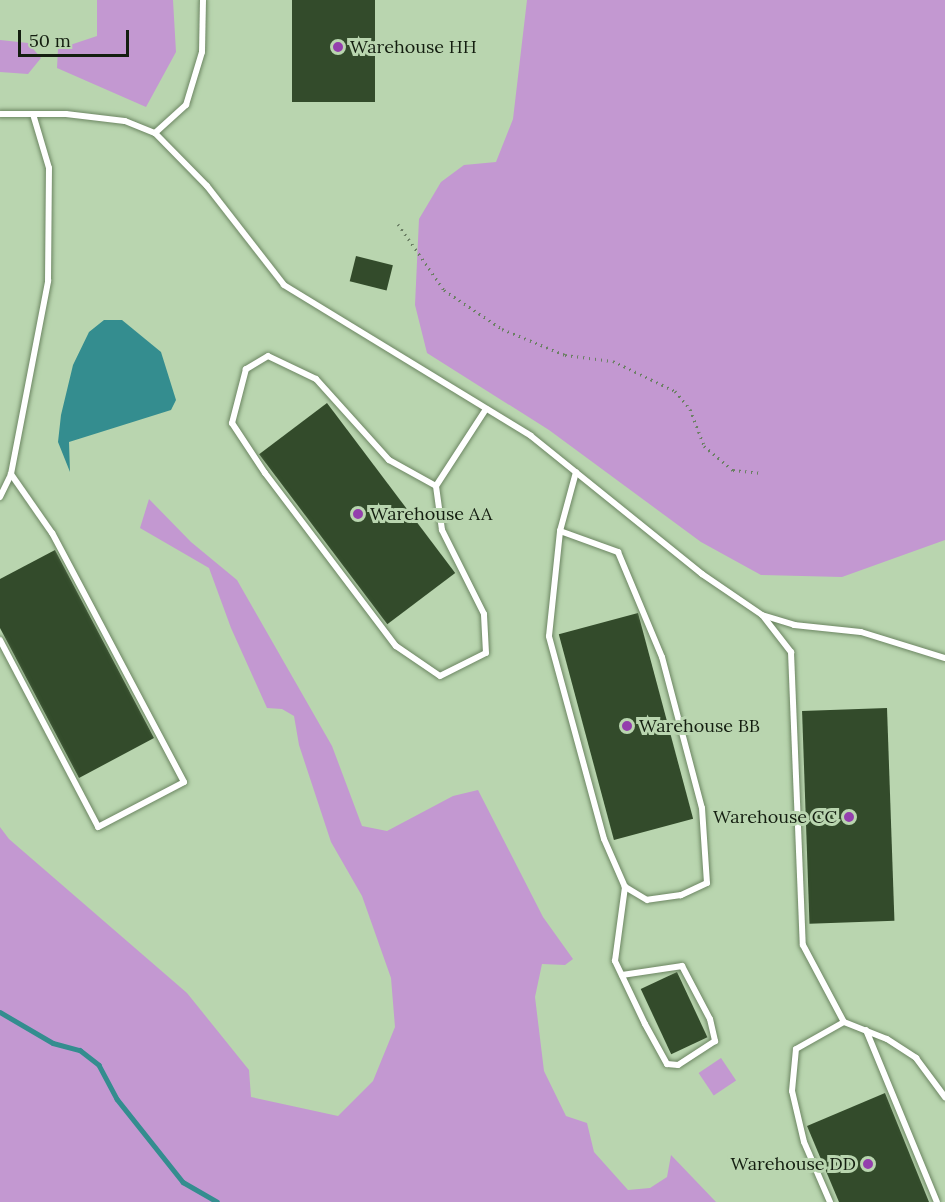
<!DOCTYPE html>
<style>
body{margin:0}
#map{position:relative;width:945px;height:1202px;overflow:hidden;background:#b9d5af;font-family:Lora,serif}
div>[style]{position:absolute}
.green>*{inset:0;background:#c398d1;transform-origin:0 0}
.water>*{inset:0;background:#348d8f}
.stream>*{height:4.5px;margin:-2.25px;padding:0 2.25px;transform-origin:2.25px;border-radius:2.25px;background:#348d8f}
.building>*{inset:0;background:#334b2b;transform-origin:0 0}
.path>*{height:3px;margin-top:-1.5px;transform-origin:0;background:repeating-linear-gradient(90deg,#6b7f64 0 1.5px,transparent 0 6px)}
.roads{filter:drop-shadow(0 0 2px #6c8662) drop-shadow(0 0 2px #6c8662)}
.lane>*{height:6px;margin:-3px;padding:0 3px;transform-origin:3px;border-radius:3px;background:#fff}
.dots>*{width:16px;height:16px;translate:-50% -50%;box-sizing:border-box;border:3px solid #b9d5af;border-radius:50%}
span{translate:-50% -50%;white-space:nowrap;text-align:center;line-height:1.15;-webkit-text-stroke:6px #b9d5af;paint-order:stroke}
.poi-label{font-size:18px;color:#141e10}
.left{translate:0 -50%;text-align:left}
.right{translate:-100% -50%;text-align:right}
.scale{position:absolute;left:18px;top:30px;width:111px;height:27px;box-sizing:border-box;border:3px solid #141e10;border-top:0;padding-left:8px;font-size:18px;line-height:21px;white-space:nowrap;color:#141e10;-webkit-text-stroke:4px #b9d5af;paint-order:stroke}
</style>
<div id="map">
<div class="green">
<div style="clip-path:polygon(97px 0,173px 0,176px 52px,146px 107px,57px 68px,58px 49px,97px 36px)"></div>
<div style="clip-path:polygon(527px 0,945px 0,945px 540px,842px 577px,761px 575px,701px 542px,549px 430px,427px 353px,415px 305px,419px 219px,441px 182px,464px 165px,496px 162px,513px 119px)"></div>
<div style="clip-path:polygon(0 40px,28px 43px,41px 58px,28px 74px,0 72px)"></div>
<div style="clip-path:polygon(149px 499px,191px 542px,237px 580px,332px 746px,362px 826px,387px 831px,453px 796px,478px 790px,543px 917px,573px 959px,565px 965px,542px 964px,535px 997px,544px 1071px,566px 1116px,587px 1123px,594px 1152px,628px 1190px,650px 1188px,667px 1177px,671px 1155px,716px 1202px,0 1202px,0 827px,9px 839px,187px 993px,249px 1070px,251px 1097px,338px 1116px,373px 1081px,395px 1027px,391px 978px,362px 896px,331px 842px,299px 745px,294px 716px,282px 709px,267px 708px,231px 628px,209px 568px,140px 528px)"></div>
<div style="left:721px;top:1058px;width:27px;height:27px;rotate:56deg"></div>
</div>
<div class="water">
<div style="clip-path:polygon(104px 320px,122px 320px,161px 352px,176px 400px,171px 410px,69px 442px,70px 472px,58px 442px,61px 415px,73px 365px,89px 332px)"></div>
</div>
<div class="stream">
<div style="left:0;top:1012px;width:61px;rotate:30.3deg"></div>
<div style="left:53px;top:1043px;width:28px;rotate:15deg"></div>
<div style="left:80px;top:1050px;width:24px;rotate:38deg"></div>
<div style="left:99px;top:1065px;width:38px;rotate:62deg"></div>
<div style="left:117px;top:1099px;width:106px;rotate:51.5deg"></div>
<div style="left:183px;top:1182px;width:39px;rotate:30deg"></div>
</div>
<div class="building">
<div style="left:292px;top:0;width:83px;height:102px"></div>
<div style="left:356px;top:256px;width:38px;height:26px;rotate:14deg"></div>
<div style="left:327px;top:403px;width:213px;height:85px;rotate:53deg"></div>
<div style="clip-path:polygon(55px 550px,154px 738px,79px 778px,0 628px,0 579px)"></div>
<div style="left:638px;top:613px;width:213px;height:82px;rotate:75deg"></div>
<div style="left:887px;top:708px;width:213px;height:85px;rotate:88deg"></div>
<div style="left:677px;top:972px;width:72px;height:40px;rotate:65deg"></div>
<div style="clip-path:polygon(885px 1093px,929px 1202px,839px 1202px,807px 1126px)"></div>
</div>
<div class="path">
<div style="left:398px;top:224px;width:80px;rotate:55.1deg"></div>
<div style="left:444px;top:290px;width:70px;rotate:33.9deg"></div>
<div style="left:502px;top:329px;width:68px;rotate:22.4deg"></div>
<div style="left:565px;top:355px;width:48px;rotate:7.1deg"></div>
<div style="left:613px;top:361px;width:69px;rotate:25.8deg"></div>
<div style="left:675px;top:391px;width:23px;rotate:50deg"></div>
<div style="left:690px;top:409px;width:40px;rotate:69deg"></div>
<div style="left:704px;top:446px;width:38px;rotate:40deg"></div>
<div style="left:733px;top:470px;width:28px;rotate:6deg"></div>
</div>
<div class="roads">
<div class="lane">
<div style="left:0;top:114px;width:66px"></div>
<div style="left:66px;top:114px;width:59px;rotate:6.8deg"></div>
<div style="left:125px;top:121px;width:32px;rotate:22deg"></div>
<div style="left:155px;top:133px;width:74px;rotate:45.5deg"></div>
<div style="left:207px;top:186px;width:125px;rotate:52.1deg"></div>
<div style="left:284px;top:285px;width:289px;rotate:31.4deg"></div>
<div style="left:531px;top:436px;width:220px;rotate:38.9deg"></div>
<div style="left:702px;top:574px;width:73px;rotate:34.3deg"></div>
<div style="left:762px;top:615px;width:34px;rotate:17deg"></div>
<div style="left:794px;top:625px;width:67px;rotate:6deg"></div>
<div style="left:861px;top:632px;width:88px;rotate:17.2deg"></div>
<div style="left:155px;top:133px;width:42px;rotate:-42.1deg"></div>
<div style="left:186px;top:105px;width:55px;rotate:-73.2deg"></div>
<div style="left:202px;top:52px;width:52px;rotate:-88.9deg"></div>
<div style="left:436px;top:486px;width:54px;rotate:-151deg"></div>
<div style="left:389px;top:460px;width:109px;rotate:-132deg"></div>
<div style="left:316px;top:379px;width:53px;rotate:-154.4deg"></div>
<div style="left:268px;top:356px;width:26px;rotate:149deg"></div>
<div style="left:246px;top:369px;width:56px;rotate:104.5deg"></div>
<div style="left:232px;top:423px;width:60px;rotate:56.6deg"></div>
<div style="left:265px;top:473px;width:217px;rotate:52.9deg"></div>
<div style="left:396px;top:646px;width:53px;rotate:34.3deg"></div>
<div style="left:440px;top:676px;width:51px;rotate:-26.6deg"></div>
<div style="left:486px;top:653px;width:39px;rotate:-93deg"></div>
<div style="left:484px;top:614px;width:94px;rotate:-116.6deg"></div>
<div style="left:442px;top:530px;width:44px;rotate:-97.8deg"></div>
<div style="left:436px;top:486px;width:92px;rotate:-57deg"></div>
<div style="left:0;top:497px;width:25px;rotate:-64deg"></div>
<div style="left:11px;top:474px;width:197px;rotate:-79.1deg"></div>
<div style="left:48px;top:281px;width:113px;rotate:-89.5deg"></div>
<div style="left:49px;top:168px;width:56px;rotate:-106.5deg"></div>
<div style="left:560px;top:531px;width:62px;rotate:19.9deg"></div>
<div style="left:618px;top:552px;width:114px;rotate:67.3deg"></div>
<div style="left:662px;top:657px;width:156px;rotate:75.2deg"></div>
<div style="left:702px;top:808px;width:75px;rotate:86.2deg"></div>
<div style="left:707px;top:883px;width:29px;rotate:155deg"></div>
<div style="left:681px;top:895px;width:34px;rotate:172deg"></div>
<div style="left:647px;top:900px;width:26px;rotate:-149deg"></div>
<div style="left:625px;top:887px;width:52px;rotate:-113.6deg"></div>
<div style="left:604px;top:839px;width:210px;rotate:-105.2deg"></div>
<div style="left:549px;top:636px;width:106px;rotate:-84deg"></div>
<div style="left:560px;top:531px;width:61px;rotate:-74.8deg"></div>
<div style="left:763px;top:616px;width:46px;rotate:52.1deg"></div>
<div style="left:791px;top:652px;width:293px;rotate:87.7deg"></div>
<div style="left:803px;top:945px;width:87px;rotate:62deg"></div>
<div style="left:844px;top:1022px;width:46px;rotate:21.6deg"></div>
<div style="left:887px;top:1039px;width:35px;rotate:33deg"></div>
<div style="left:916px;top:1058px;width:49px;rotate:53.4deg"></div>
<div style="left:0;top:640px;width:211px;rotate:62.3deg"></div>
<div style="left:98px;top:827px;width:97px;rotate:-27.6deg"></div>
<div style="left:184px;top:782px;width:282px;rotate:-117.9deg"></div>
<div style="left:52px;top:533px;width:72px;rotate:-124.8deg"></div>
<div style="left:622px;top:975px;width:61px;rotate:-8.5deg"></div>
<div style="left:682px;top:966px;width:60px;rotate:62.2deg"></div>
<div style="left:710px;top:1019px;width:23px;rotate:77deg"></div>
<div style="left:715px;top:1041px;width:44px;rotate:147deg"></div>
<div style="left:678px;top:1065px;width:11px;rotate:-175deg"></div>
<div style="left:667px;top:1064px;width:46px;rotate:-118.8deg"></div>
<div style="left:645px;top:1024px;width:70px;rotate:-115.5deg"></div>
<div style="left:615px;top:961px;width:75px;rotate:-82.3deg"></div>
<div style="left:866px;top:1030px;width:186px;rotate:67.6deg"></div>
<div style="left:830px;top:1202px;width:65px;rotate:-113.4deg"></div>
<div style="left:804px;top:1142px;width:52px;rotate:-103.2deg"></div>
<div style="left:792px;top:1091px;width:42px;rotate:-84.6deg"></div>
<div style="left:796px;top:1049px;width:55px;rotate:-29.4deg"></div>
</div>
</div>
<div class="dots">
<div style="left:338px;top:47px;background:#943fad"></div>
<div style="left:358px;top:514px;background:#943fad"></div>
<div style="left:627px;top:726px;background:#943fad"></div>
<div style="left:849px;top:817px;background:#943fad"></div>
<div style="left:868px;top:1164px;background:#943fad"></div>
</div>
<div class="poi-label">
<span class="left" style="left:350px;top:47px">Warehouse HH</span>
<span class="left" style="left:370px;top:514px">Warehouse AA</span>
<span class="left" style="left:639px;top:726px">Warehouse BB</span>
<span class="right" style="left:837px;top:817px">Warehouse CC</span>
<span class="right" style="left:856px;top:1164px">Warehouse DD</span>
</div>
<div class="scale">50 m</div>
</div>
